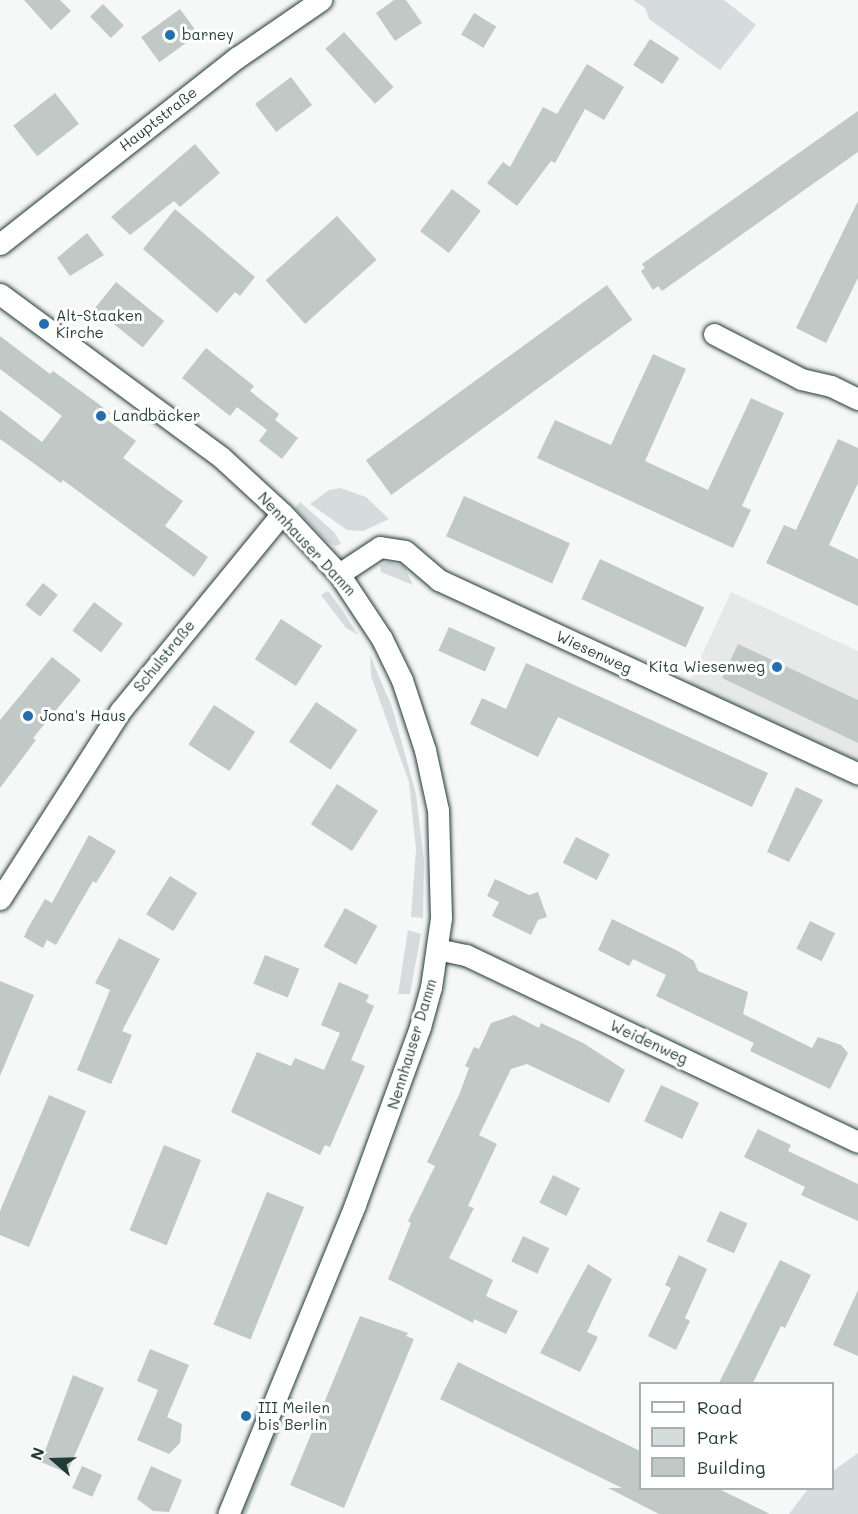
<!DOCTYPE html>
<meta charset="utf-8">
<style>
body{margin:0}
#map{position:relative;width:858px;height:1514px;overflow:hidden;background:#f6f7f7;font-family:Mali,sans-serif}
div>[style]{position:absolute}
.built>*{inset:0;background:#e6e9e8}
.green>*{inset:0;background:#d6dcdb;transform-origin:0 0}
.building>*{inset:0;background:#c0c9c6;transform-origin:0 0}
.roads{filter:drop-shadow(0 0 2px #1f3d34) drop-shadow(0 0 2px #1f3d34)}
.street>*{height:21px;margin:-10.5px;padding:0 10.5px;transform-origin:10.5px;border-radius:10.5px;background:#fff}
.dots>*{width:16px;height:16px;translate:-50% -50%;box-sizing:border-box;border:3px solid #fff;border-radius:50%}
span{translate:-50% -50%;white-space:nowrap;text-align:center;line-height:1.15;-webkit-text-stroke:6px #fff;paint-order:stroke}
.poi-label{font-size:15px;color:#1f3d34}
.left{translate:0 -50%;text-align:left}
.right{translate:-100% -50%;text-align:right}
.street-label{font-size:15px;color:#1f3d34}
.legend{position:absolute;left:639px;top:1382px;width:195px;height:108px;box-sizing:border-box;background:#fff;border:2px solid #a5b1ae;margin:0;padding:8px 10px;list-style:none;font-size:18px;color:#1f3d34}
.legend li{display:flex;align-items:center;gap:12px;height:30px}
.legend b{width:30px;border:2px solid #a5b1ae}
.north{position:absolute;left:24px;top:1430px;width:60px;height:60px;-webkit-text-stroke:4px #fff;paint-order:stroke;rotate:290deg;font-size:16px;font-weight:700;line-height:24px;text-align:center;color:#1f3d34}
.north::after{content:'';display:block;margin:auto;width:21px;height:27px;background:#1f3d34;clip-path:polygon(50% 0,100% 100%,50% 72%,0 100%)}
</style>
<div id="map">
<div class="built">
<div style="clip-path:polygon(731px 592px,858px 651px,858px 761px,689px 683px)"></div>
</div>
<div class="green">
<div style="clip-path:polygon(633px 0,724px 0,756px 25px,720px 70px,649px 19px,645px 8px)"></div>
<div style="clip-path:polygon(340px 488px,366px 497px,389px 519px,363px 531px,347px 530px,310px 504px,329px 490px)"></div>
<div style="clip-path:polygon(300px 502px,334px 532px,341px 544px,335px 546px,326px 541px,295px 508px)"></div>
<div style="clip-path:polygon(388px 562px,404px 566px,413px 585px,381px 572px,380px 565px)"></div>
<div style="clip-path:polygon(328px 591px,341px 608px,358px 635px,346px 628px,321px 595px)"></div>
<div style="clip-path:polygon(370px 655px,392px 707px,416px 794px,424px 861px,423px 918px,411px 917px,416px 849px,409px 782px,371px 676px)"></div>
<div style="clip-path:polygon(408px 930px,421px 934px,410px 994px,398px 994px)"></div>
<div style="left:289px;top:1396px;width:5px;height:128px;rotate:22deg"></div>
<div style="clip-path:polygon(858px 1453px,858px 1514px,789px 1514px,808px 1489px,832px 1488px,833px 1471px)"></div>
</div>
<div class="building">
<div style="clip-path:polygon(24px 0,60px 0,71px 11px,51px 30px)"></div>
<div style="clip-path:polygon(394px 0,406px 0,422px 23px,395px 41px,376px 13px)"></div>
<div style="left:103px;top:4px;width:30px;height:18px;rotate:46deg"></div>
<div style="left:180px;top:9px;width:31px;height:48px;rotate:54deg"></div>
<div style="left:474px;top:13px;width:26px;height:25px;rotate:31deg"></div>
<div style="left:344px;top:32px;width:74px;height:25px;rotate:48deg"></div>
<div style="left:650px;top:39px;width:35px;height:31px;rotate:33deg"></div>
<div style="clip-path:polygon(587px 64px,624px 87px,604px 120px,585px 109px,555px 163px,551px 161px,517px 206px,487px 183px,503px 162px,510px 167px,543px 107px,557px 114px)"></div>
<div style="left:291px;top:77px;width:35px;height:45px;rotate:53deg"></div>
<div style="left:55px;top:93px;width:39px;height:53px;rotate:52deg"></div>
<div style="clip-path:polygon(858px 111px,858px 152px,662px 291px,658px 286px,653px 290px,641px 271px,645px 268px,642px 264px)"></div>
<div style="clip-path:polygon(195px 144px,220px 173px,180px 207px,174px 201px,130px 235px,111px 217px)"></div>
<div style="left:452px;top:189px;width:36px;height:53px;rotate:37deg"></div>
<div style="clip-path:polygon(858px 201px,858px 278px,826px 343px,796px 328px)"></div>
<div style="clip-path:polygon(175px 209px,255px 277px,240px 296px,235px 292px,217px 313px,143px 249px)"></div>
<div style="left:337px;top:216px;width:59px;height:96px;rotate:48deg"></div>
<div style="clip-path:polygon(87px 233px,104px 255px,70px 276px,57px 258px)"></div>
<div style="left:116px;top:282px;width:62px;height:34px;rotate:39deg"></div>
<div style="left:607px;top:285px;width:43px;height:298px;rotate:54deg"></div>
<div style="clip-path:polygon(0 336px,50px 374px,53px 371px,96px 402px,110px 413px,106px 419px,136px 441px,123px 458px,183px 501px,165px 526px,208px 557px,194px 577px,63px 480px,61px 483px,0 439px,0 410px,42px 442px,62px 416px,0 369px)"></div>
<div style="clip-path:polygon(206px 348px,254px 386px,250px 391px,279px 414px,275px 420px,298px 438px,282px 459px,259px 441px,267px 430px,237px 407px,230px 416px,182px 378px)"></div>
<div style="clip-path:polygon(653px 354px,686px 369px,645px 461px,708px 490px,751px 398px,784px 413px,742px 506px,751px 510px,733px 548px,537px 458px,555px 420px,611px 445px)"></div>
<div style="clip-path:polygon(838px 439px,858px 448px,858px 483px,829px 545px,858px 559px,858px 606px,766px 563px,784px 525px,796px 530px)"></div>
<div style="left:464px;top:496px;width:116px;height:44px;rotate:24deg"></div>
<div style="left:600px;top:559px;width:115px;height:44px;rotate:25deg"></div>
<div style="left:43px;top:583px;width:19px;height:28px;rotate:39deg"></div>
<div style="left:94px;top:602px;width:36px;height:36px;rotate:37deg"></div>
<div style="left:281px;top:619px;width:49px;height:48px;rotate:33deg"></div>
<div style="left:449px;top:627px;width:51px;height:26px;rotate:24deg"></div>
<div style="clip-path:polygon(738px 644px,858px 700px,858px 743px,722px 678px)"></div>
<div style="clip-path:polygon(52px 657px,81px 680px,33px 738px,36px 740px,0 788px,0 720px)"></div>
<div style="clip-path:polygon(526px 663px,768px 773px,752px 807px,558px 717px,538px 757px,470px 724px,482px 698px,506px 709px)"></div>
<div style="left:316px;top:702px;width:50px;height:48px;rotate:34deg"></div>
<div style="left:214px;top:705px;width:49px;height:47px;rotate:33deg"></div>
<div style="left:337px;top:784px;width:49px;height:48px;rotate:33deg"></div>
<div style="clip-path:polygon(796px 787px,823px 800px,789px 862px,767px 852px)"></div>
<div style="clip-path:polygon(89px 835px,116px 851px,96px 883px,93px 881px,56px 945px,47px 940px,43px 948px,24px 937px,28px 928px,45px 899px,52px 903px)"></div>
<div style="left:576px;top:837px;width:38px;height:29px;rotate:27deg"></div>
<div style="left:170px;top:876px;width:32px;height:45px;rotate:32deg"></div>
<div style="clip-path:polygon(495px 879px,529px 895px,538px 892px,547px 917px,538px 920px,531px 935px,492px 916px,499px 902px,487px 896px)"></div>
<div style="left:345px;top:908px;width:37px;height:44px;rotate:29deg"></div>
<div style="clip-path:polygon(612px 919px,678px 951px,694px 961px,698px 971px,748px 992px,743px 1014px,812px 1048px,818px 1037px,841px 1045px,848px 1053px,830px 1089px,750px 1051px,754px 1043px,656px 996px,666px 975px,633px 959px,629px 966px,598px 950px)"></div>
<div style="left:810px;top:921px;width:28px;height:31px;rotate:26deg"></div>
<div style="clip-path:polygon(119px 938px,160px 959px,122px 1031px,132px 1035px,111px 1084px,77px 1070px,110px 990px,95px 983px)"></div>
<div style="left:265px;top:955px;width:37px;height:31px;rotate:22deg"></div>
<div style="clip-path:polygon(0 981px,34px 995px,0 1076px)"></div>
<div style="clip-path:polygon(339px 982px,369px 995px,366px 1002px,374px 1006px,351px 1060px,365px 1066px,330px 1147px,325px 1145px,320px 1155px,231px 1112px,257px 1052px,291px 1066px,295px 1058px,324px 1070px,340px 1033px,321px 1025px)"></div>
<div style="clip-path:polygon(514px 1015px,539px 1028px,541px 1023px,583px 1043px,625px 1070px,609px 1103px,527px 1064px,511px 1069px,479px 1135px,497px 1144px,468px 1206px,474px 1208px,449px 1258px,493px 1280px,486px 1296px,518px 1311px,506px 1334px,474px 1319px,473px 1323px,388px 1279px,411px 1223px,408px 1221px,435px 1166px,427px 1162px,459px 1095px,469px 1068px,465px 1066px,474px 1047px,479px 1049px,491px 1023px)"></div>
<div style="left:661px;top:1085px;width:42px;height:40px;rotate:25deg"></div>
<div style="clip-path:polygon(49px 1095px,86px 1111px,29px 1247px,0 1235px,0 1211px)"></div>
<div style="clip-path:polygon(758px 1129px,791px 1145px,788px 1151px,858px 1184px,858px 1221px,801px 1195px,805px 1187px,744px 1157px)"></div>
<div style="left:164px;top:1145px;width:40px;height:92px;rotate:22deg"></div>
<div style="left:553px;top:1175px;width:30px;height:31px;rotate:26deg"></div>
<div style="left:267px;top:1192px;width:40px;height:143px;rotate:22deg"></div>
<div style="left:720px;top:1211px;width:30px;height:33px;rotate:24deg"></div>
<div style="left:523px;top:1236px;width:29px;height:28px;rotate:25deg"></div>
<div style="clip-path:polygon(679px 1255px,707px 1269px,685px 1318px,690px 1321px,676px 1350px,648px 1336px,671px 1288px,665px 1285px)"></div>
<div style="clip-path:polygon(780px 1260px,811px 1275px,785px 1328px,781px 1326px,753px 1383px,719px 1383px)"></div>
<div style="clip-path:polygon(588px 1264px,612px 1279px,587px 1332px,598px 1337px,580px 1372px,540px 1353px)"></div>
<div style="clip-path:polygon(858px 1290px,858px 1356px,833px 1345px)"></div>
<div style="clip-path:polygon(360px 1316px,408px 1333px,406px 1336px,414px 1339px,344px 1508px,290px 1485px)"></div>
<div style="clip-path:polygon(150px 1349px,189px 1365px,167px 1417px,182px 1424px,180px 1443px,169px 1454px,137px 1440px,158px 1390px,137px 1381px)"></div>
<div style="clip-path:polygon(458px 1362px,640px 1451px,640px 1488px,717px 1488px,770px 1514px,659px 1514px,608px 1488px,622px 1488px,440px 1399px)"></div>
<div style="clip-path:polygon(73px 1375px,104px 1388px,67px 1473px,41px 1462px)"></div>
<div style="left:82px;top:1466px;width:22px;height:24px;rotate:24deg"></div>
<div style="clip-path:polygon(151px 1466px,182px 1480px,169px 1512px,153px 1511px,137px 1499px)"></div>
</div>
<div class="roads">
<div class="street">
<div style="left:0;top:244px;width:303px;rotate:-38.2deg"></div>
<div style="left:238px;top:57px;width:101px;rotate:-34.5deg"></div>
<div style="left:0;top:294px;width:275px;rotate:36.4deg"></div>
<div style="left:221px;top:457px;width:83px;rotate:42.6deg"></div>
<div style="left:282px;top:513px;width:83px;rotate:46.9deg"></div>
<div style="left:339px;top:574px;width:78px;rotate:56.5deg"></div>
<div style="left:382px;top:639px;width:46px;rotate:64deg"></div>
<div style="left:402px;top:680px;width:74px;rotate:71.8deg"></div>
<div style="left:425px;top:750px;width:61px;rotate:77.8deg"></div>
<div style="left:438px;top:810px;width:108px;rotate:88.4deg"></div>
<div style="left:441px;top:918px;width:70px;rotate:98.2deg"></div>
<div style="left:431px;top:987px;width:41px;rotate:105.4deg"></div>
<div style="left:420px;top:1027px;width:189px;rotate:110.1deg"></div>
<div style="left:355px;top:1205px;width:334px;rotate:112.3deg"></div>
<div style="left:714px;top:334px;width:98px;rotate:27.3deg"></div>
<div style="left:801px;top:379px;width:31px;rotate:13deg"></div>
<div style="left:831px;top:386px;width:30px;rotate:26deg"></div>
<div style="left:339px;top:574px;width:49px;rotate:-33.4deg"></div>
<div style="left:380px;top:547px;width:25px;rotate:9deg"></div>
<div style="left:405px;top:551px;width:45px;rotate:40.5deg"></div>
<div style="left:439px;top:580px;width:462px;rotate:24.8deg"></div>
<div style="left:0;top:899px;width:224px;rotate:-57.4deg"></div>
<div style="left:121px;top:710px;width:254px;rotate:-50.7deg"></div>
<div style="left:437px;top:949px;width:30px;rotate:12deg"></div>
<div style="left:466px;top:955px;width:434px;rotate:25.5deg"></div>
</div>
</div>
<div class="dots">
<div style="left:170px;top:35px;background:#1f6fb2"></div>
<div style="left:44px;top:324px;background:#1f6fb2"></div>
<div style="left:101px;top:416px;background:#1f6fb2"></div>
<div style="left:777px;top:667px;background:#1f6fb2"></div>
<div style="left:28px;top:716px;background:#1f6fb2"></div>
<div style="left:246px;top:1416px;background:#1f6fb2"></div>
</div>
<div class="poi-label">
<span class="left" style="left:182px;top:35px">barney</span>
<span class="left" style="left:56px;top:324px">Alt-Staaken<br>Kirche</span>
<span class="left" style="left:113px;top:416px">Landbäcker</span>
<span class="right" style="left:765px;top:667px">Kita Wiesenweg</span>
<span class="left" style="left:40px;top:716px">Jona's Haus</span>
<span class="left" style="left:258px;top:1416px">III Meilen<br>bis Berlin</span>
</div>
<div class="street-label">
<span style="left:158px;top:119px;rotate:-38deg">Hauptstraße</span>
<span style="left:307px;top:544px;rotate:47deg">Nennhauser Damm</span>
<span style="left:594px;top:652px;rotate:25deg">Wiesenweg</span>
<span style="left:164px;top:656px;rotate:-51deg">Schulstraße</span>
<span style="left:649px;top:1042px;rotate:25deg">Weidenweg</span>
<span style="left:412px;top:1044px;rotate:-73deg">Nennhauser Damm</span>
</div>
<ul class="legend">
<li><b style="height:8px;background:#fff"></b>Road</li>
<li><b style="height:16px;background:#d6dcdb"></b>Park</li>
<li><b style="height:16px;background:#c0c9c6"></b>Building</li>
</ul>
<div class="north">N</div>
</div>
